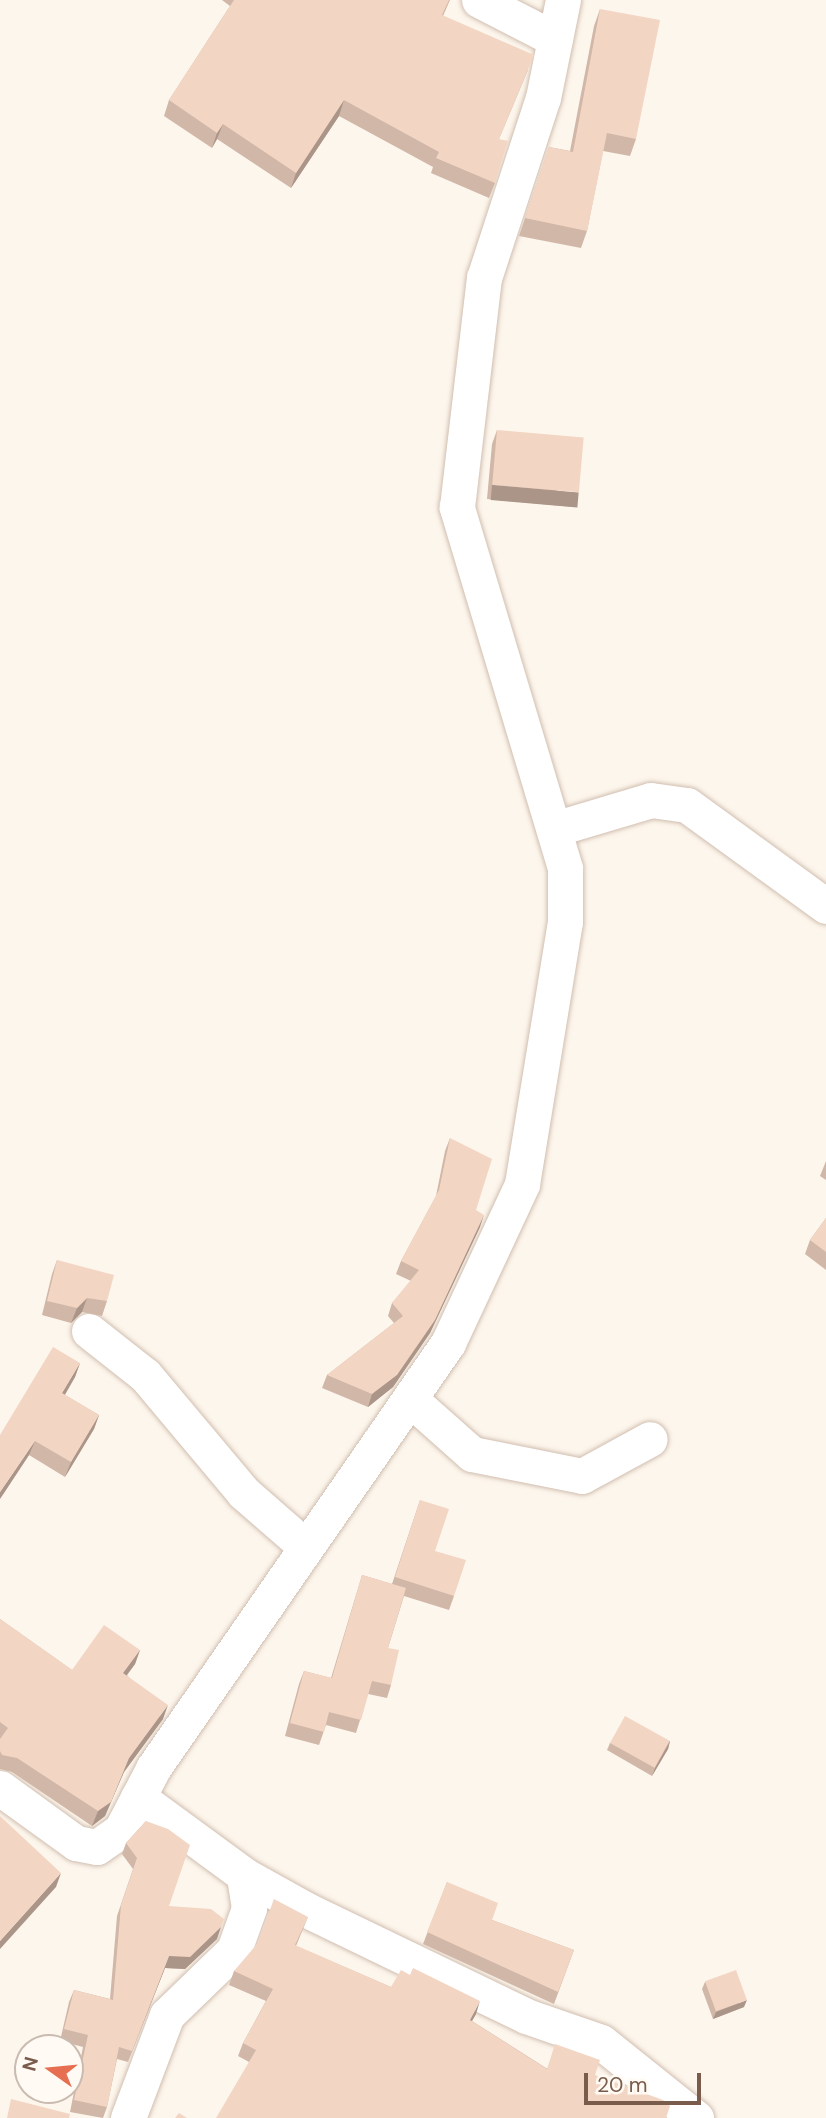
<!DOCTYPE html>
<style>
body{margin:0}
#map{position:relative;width:826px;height:2118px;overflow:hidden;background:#fdf6ec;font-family:"DM Sans",sans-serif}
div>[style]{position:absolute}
.roads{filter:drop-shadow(0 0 2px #d1beb0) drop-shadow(0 0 2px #d1beb0)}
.street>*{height:35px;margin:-17.5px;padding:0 17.5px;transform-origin:17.5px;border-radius:17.5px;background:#fff}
.wall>*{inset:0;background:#d1b7a8}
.shaded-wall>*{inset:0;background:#aa9588;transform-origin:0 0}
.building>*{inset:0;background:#f3d5c3;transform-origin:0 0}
span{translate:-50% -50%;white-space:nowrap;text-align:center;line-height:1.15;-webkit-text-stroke:7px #fffaf3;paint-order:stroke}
.north{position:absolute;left:14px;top:2034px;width:70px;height:70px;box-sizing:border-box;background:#fffaf3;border:2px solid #cabbb1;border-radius:50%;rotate:285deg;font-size:19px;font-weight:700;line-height:28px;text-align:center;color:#7a5c4d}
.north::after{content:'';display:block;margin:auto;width:24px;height:32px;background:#e76f51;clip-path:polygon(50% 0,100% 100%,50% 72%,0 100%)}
.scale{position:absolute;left:584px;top:2073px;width:117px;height:32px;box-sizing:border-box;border:4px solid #7a5c4d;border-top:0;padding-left:9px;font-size:21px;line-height:24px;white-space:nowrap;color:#7a5c4d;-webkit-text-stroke:5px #fffaf3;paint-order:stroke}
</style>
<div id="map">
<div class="roads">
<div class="street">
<div style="left:479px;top:0;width:85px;rotate:27.2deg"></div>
<div style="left:554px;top:829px;width:101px;rotate:-16.6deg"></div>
<div style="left:651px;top:800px;width:36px;rotate:8deg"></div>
<div style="left:687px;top:805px;width:172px;rotate:36deg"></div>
<div style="left:89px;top:1331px;width:71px;rotate:38.2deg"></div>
<div style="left:145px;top:1375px;width:154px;rotate:50deg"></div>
<div style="left:244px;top:1493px;width:82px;rotate:41.1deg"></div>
<div style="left:410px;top:1399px;width:83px;rotate:41.6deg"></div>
<div style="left:472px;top:1454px;width:112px;rotate:11.3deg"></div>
<div style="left:582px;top:1476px;width:77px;rotate:-28.6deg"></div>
<div style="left:0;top:1788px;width:94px;rotate:35.9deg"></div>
<div style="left:76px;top:1843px;width:21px;rotate:11deg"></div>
<div style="left:97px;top:1847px;width:29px;rotate:-35deg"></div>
<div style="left:121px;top:1830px;width:71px;rotate:-62.4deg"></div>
<div style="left:154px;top:1767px;width:516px;rotate:-55.26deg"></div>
<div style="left:448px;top:1343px;width:175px;rotate:-65deg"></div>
<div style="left:522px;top:1184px;width:266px;rotate:-80.7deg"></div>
<div style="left:565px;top:922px;width:54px;rotate:-90deg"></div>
<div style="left:565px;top:868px;width:377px;rotate:-106.7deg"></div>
<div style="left:457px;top:507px;width:231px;rotate:-83.3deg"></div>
<div style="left:484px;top:278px;width:189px;rotate:-71.9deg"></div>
<div style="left:543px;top:98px;width:100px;rotate:-78.5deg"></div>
<div style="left:138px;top:1797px;width:132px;rotate:36.3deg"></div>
<div style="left:244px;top:1875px;width:72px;rotate:29.1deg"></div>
<div style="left:307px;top:1910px;width:243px;rotate:25.8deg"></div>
<div style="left:526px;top:2016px;width:79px;rotate:19.1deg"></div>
<div style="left:601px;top:2042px;width:122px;rotate:38.7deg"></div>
<div style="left:128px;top:2118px;width:110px;rotate:-69.3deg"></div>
<div style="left:167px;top:2015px;width:93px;rotate:-44.1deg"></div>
<div style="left:234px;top:1950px;width:45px;rotate:-70.3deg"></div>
<div style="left:249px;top:1908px;width:33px;rotate:-99deg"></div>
</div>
</div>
<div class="wall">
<div style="clip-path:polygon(222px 0,450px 0,443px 16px,528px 70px,499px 139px,495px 183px,489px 198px,431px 173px,433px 167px,339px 116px,291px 188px,217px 139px,212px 148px,164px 116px,169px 100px,230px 6px)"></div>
<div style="clip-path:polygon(600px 9px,636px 139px,630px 156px,603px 151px,587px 231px,581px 248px,519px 236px,549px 147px,570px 151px,594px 26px)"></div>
<div style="clip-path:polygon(497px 430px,574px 507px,487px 499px,492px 444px)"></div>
<div style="clip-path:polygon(450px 1138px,476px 1210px,480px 1227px,430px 1333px,393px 1387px,368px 1407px,322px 1388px,327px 1375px,394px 1323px,388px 1316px,392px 1303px,411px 1281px,396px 1274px,401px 1261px,436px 1196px,445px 1151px)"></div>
<div style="clip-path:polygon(826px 1161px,826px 1180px,820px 1176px)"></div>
<div style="clip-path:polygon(826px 1218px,826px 1270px,805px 1254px,810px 1240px)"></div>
<div style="clip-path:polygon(57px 1260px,107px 1301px,102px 1316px,82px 1312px,71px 1323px,42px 1315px,52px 1274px)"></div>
<div style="clip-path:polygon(80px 1363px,75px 1377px,65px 1395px,99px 1415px,94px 1429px,65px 1477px,29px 1455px,0 1499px)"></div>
<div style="clip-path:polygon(420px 1500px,435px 1551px,454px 1596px,449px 1610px,404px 1596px,388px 1648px,391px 1685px,387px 1698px,368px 1694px,356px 1733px,326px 1725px,319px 1745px,285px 1736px,299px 1684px,304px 1671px,331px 1678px,362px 1575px,392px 1584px)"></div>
<div style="clip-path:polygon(0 1619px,72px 1670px,140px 1650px,135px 1664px,127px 1675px,163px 1719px,124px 1772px,105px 1816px,92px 1826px,12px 1772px,0 1769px)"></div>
<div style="clip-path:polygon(670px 1741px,668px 1749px,652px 1776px,607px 1750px,610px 1743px)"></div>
<div style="clip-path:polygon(146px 1821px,169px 1906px,217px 1939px,185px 1969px,165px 1968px,128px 2062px,117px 2059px,107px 2107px,103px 2118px,70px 2112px,83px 2047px,60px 2041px,69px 2002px,74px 1990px,110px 1999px,117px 1916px,133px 1869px,122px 1854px,126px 1843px)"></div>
<div style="clip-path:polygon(447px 1882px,492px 1920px,574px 1950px,554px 2004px,423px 1944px)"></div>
<div style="clip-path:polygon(308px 1917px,296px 1946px,391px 1987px,476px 2014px,472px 2021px,546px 2068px,595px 2075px,249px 2062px,238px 2056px,243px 2043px,266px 2001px,229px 1985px,234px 1971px)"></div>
<div style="clip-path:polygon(705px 1982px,744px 2007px,713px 2019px,702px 1989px)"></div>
</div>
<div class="shaded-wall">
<div style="clip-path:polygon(344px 100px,339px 116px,291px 188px,296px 173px)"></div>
<div style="clip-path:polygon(223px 124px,217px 139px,212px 148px,217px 133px)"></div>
<div style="left:492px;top:485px;width:87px;height:15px;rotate:5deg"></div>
<div style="clip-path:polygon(484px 1215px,480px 1227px,430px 1333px,393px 1387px,368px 1407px,372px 1394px)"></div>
<div style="clip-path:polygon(87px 1298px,82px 1312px,71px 1323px,77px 1308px)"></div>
<div style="clip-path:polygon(80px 1363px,75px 1377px,57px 1408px,62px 1393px)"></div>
<div style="clip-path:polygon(99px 1415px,94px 1429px,65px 1477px,71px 1462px)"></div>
<div style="clip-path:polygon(35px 1441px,29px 1455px,0 1499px,0 1492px)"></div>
<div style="clip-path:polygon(140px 1650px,135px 1664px,118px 1687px,123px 1673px)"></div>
<div style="clip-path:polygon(168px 1705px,163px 1719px,124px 1772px,105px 1816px,92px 1826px,98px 1811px,129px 1758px)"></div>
<div style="clip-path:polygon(670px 1741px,668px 1749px,652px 1776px,655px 1768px)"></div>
<div style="clip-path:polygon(61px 1873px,56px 1887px,0 1949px,0 1941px)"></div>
<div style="clip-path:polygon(221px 1927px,217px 1939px,185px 1969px,165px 1968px,128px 2062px,169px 1956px)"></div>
<div style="clip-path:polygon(747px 2000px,744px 2007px,713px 2019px,716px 2012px)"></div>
<div style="clip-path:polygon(480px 2001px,476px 2014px,465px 2033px,470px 2020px)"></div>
</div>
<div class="building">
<div style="clip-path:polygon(234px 0,449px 0,442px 15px,534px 55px,499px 139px,508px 141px,495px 183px,436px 158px,439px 152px,344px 100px,296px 173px,223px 124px,217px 133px,169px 100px)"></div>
<div style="clip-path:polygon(600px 9px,660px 20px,636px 139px,607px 133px,587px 231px,525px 218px,549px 147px,573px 152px)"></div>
<div style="left:497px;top:430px;width:87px;height:55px;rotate:5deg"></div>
<div style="clip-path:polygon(450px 1138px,492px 1159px,476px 1210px,484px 1215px,435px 1320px,397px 1375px,372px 1394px,327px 1375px,403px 1316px,392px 1303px,419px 1270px,401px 1261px,439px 1190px)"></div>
<div style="clip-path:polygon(826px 1218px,826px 1252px,810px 1240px)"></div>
<div style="clip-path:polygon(57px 1260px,114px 1275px,107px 1301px,87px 1298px,77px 1308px,47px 1301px)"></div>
<div style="clip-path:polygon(53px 1347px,80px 1363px,62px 1393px,99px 1415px,71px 1462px,35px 1441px,0 1492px,0 1435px)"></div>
<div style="clip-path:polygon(420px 1500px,449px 1509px,435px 1551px,466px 1560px,454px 1596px,395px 1577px)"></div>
<div style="clip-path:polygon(362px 1575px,406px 1588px,388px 1648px,399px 1650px,391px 1685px,372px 1681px,361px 1720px,329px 1712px,324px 1732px,290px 1723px,304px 1671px,332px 1678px)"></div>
<div style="clip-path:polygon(0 1619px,72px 1670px,104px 1625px,140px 1650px,123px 1673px,168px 1705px,129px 1758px,111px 1802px,98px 1811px,17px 1758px,2px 1755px,0 1751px,0 1739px,8px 1728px,0 1722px)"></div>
<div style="left:625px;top:1716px;width:51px;height:31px;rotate:29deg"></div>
<div style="clip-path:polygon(0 1816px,61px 1873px,0 1941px)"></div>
<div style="clip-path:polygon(146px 1821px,168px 1829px,190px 1845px,169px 1906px,211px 1909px,224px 1919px,221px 1927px,190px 1957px,169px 1956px,132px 2051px,119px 2047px,107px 2107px,74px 2100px,88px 2035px,64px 2029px,74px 1990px,113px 2000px,121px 1905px,137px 1858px,126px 1843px)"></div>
<div style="clip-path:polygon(447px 1882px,498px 1903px,492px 1920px,574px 1950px,558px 1992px,427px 1932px)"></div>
<div style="clip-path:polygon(274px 1899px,308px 1917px,295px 1945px,391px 1987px,401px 1970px,410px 1975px,413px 1968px,480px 2001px,470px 2020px,547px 2069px,555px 2044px,600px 2060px,595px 2075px,663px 2100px,670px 2106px,666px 2118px,216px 2118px,256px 2050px,243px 2043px,273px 1989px,234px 1971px,257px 1944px)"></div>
<div style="left:736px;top:1970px;width:32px;height:33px;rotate:70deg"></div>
<div style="clip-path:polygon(11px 2099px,70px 2114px,69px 2118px,7px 2118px)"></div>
<div style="clip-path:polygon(179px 2113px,187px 2118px,175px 2118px)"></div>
</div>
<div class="north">N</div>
<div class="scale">20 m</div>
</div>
